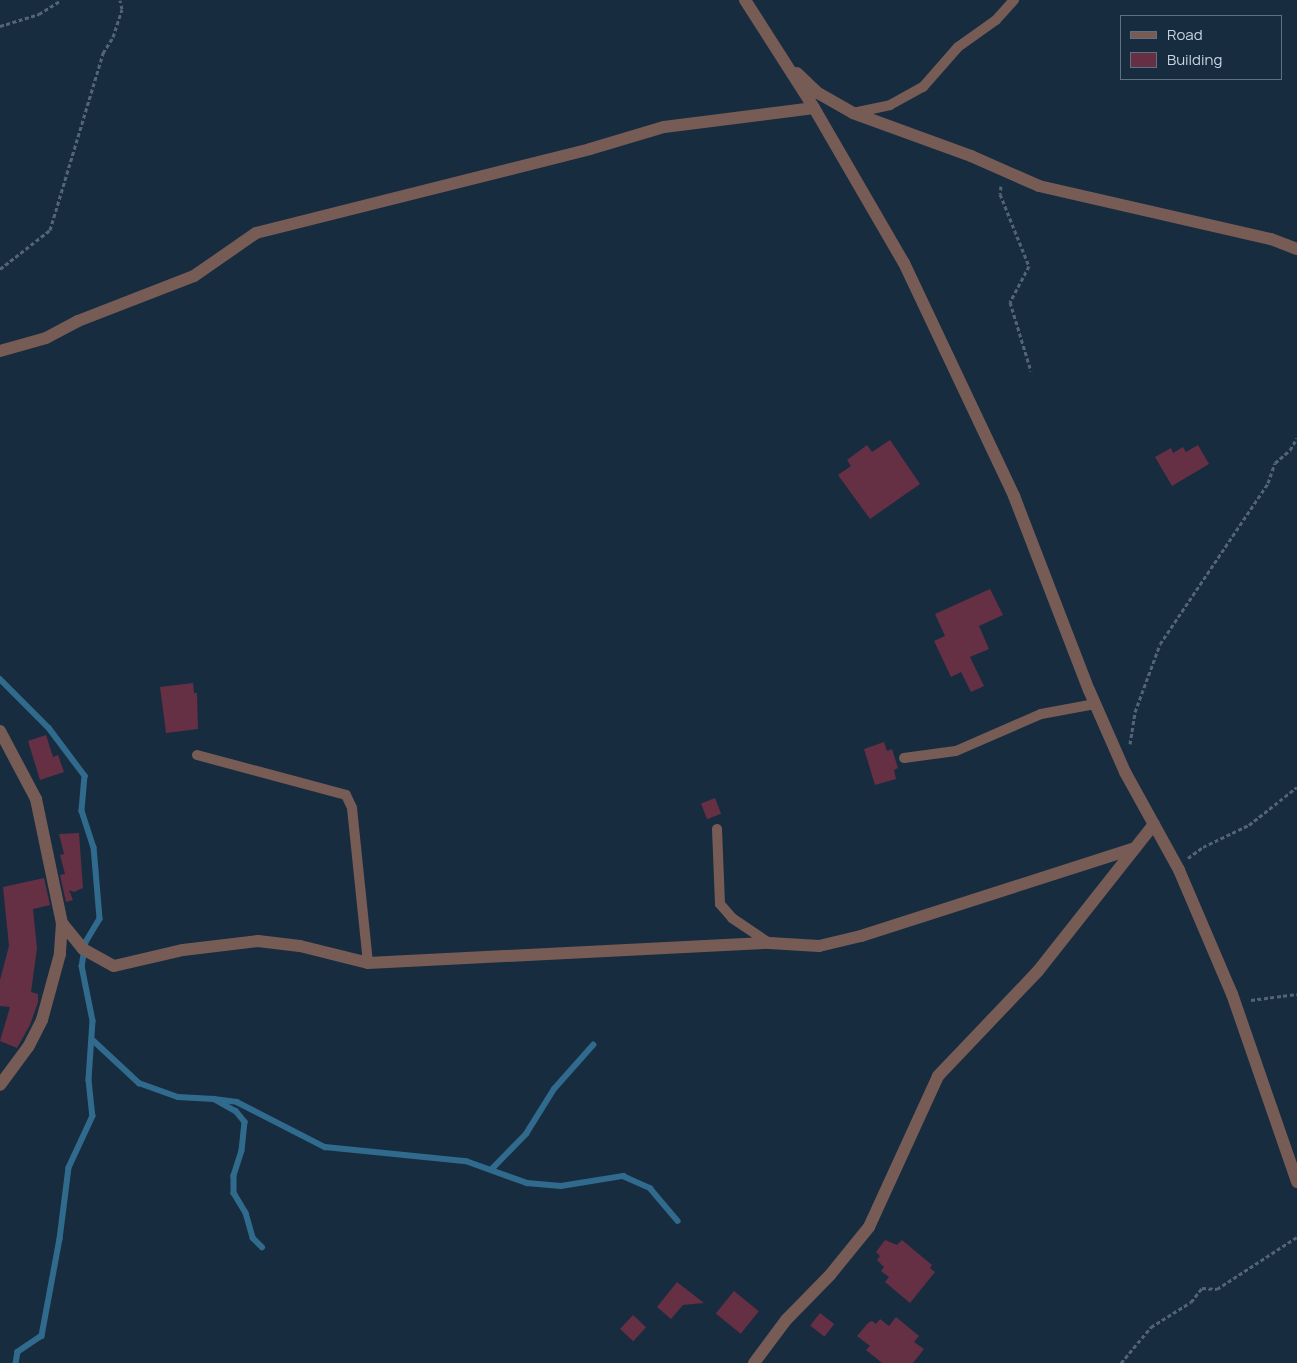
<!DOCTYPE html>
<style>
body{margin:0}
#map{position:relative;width:1297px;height:1363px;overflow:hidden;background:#182c40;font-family:Manrope,sans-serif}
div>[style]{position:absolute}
.stream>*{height:5.5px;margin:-2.75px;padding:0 2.75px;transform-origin:2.75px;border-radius:2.75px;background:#306b8d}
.building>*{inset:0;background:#652f44;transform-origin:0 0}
.path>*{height:3px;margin-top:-1.5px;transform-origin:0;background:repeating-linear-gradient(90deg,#526476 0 4px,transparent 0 6.5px)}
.service>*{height:10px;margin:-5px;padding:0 5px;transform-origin:5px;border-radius:5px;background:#775c55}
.minor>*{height:12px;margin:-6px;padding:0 6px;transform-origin:6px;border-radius:6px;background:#775c55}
span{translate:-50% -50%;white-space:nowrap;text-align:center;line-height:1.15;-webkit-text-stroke:4px #182c40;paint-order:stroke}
.legend{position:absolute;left:1120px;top:15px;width:162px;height:65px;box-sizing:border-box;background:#182c40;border:1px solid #5e7081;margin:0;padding:6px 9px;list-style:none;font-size:15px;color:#c8d5e2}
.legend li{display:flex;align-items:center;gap:10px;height:25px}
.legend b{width:25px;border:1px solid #5e7081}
</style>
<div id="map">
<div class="stream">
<div style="left:0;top:679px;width:69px;rotate:45deg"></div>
<div style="left:49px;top:728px;width:60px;rotate:53.1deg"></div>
<div style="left:85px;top:776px;width:35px;rotate:95deg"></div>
<div style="left:82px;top:811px;width:38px;rotate:72deg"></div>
<div style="left:94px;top:847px;width:72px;rotate:85.2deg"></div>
<div style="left:100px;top:919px;width:27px;rotate:121deg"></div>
<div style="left:86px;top:942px;width:24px;rotate:99deg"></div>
<div style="left:82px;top:966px;width:56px;rotate:78.7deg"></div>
<div style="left:93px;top:1021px;width:59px;rotate:93.9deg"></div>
<div style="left:89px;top:1080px;width:36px;rotate:84deg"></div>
<div style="left:93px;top:1116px;width:57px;rotate:114.8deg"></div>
<div style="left:69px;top:1168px;width:72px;rotate:97.2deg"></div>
<div style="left:60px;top:1239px;width:99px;rotate:100.5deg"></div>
<div style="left:42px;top:1336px;width:29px;rotate:146deg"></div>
<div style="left:18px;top:1352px;width:11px;rotate:100deg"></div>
<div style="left:94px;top:1041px;width:62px;rotate:43deg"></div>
<div style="left:139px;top:1083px;width:41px;rotate:19.7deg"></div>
<div style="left:178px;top:1097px;width:36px;rotate:3deg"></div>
<div style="left:214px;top:1099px;width:25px;rotate:29deg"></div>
<div style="left:236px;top:1111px;width:14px;rotate:51deg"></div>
<div style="left:245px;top:1122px;width:29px;rotate:96deg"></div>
<div style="left:242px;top:1151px;width:26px;rotate:108deg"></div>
<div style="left:234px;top:1176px;width:17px;rotate:90deg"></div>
<div style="left:234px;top:1193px;width:23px;rotate:59deg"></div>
<div style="left:246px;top:1213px;width:26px;rotate:74deg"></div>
<div style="left:253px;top:1238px;width:13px;rotate:45deg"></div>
<div style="left:214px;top:1099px;width:23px;rotate:7deg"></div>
<div style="left:237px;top:1102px;width:99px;rotate:27.1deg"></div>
<div style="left:325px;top:1147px;width:142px;rotate:5.7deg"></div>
<div style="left:466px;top:1161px;width:65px;rotate:19.8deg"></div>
<div style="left:527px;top:1183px;width:34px;rotate:5deg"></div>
<div style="left:561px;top:1186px;width:63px;rotate:-9.2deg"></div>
<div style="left:623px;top:1176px;width:30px;rotate:24deg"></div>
<div style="left:650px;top:1188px;width:43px;rotate:49.7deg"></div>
<div style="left:491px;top:1170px;width:50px;rotate:-45.8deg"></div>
<div style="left:526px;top:1134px;width:53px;rotate:-58.1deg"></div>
<div style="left:554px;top:1089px;width:59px;rotate:-48.4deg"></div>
</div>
<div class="building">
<div style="clip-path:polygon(890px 440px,920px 484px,870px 519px,838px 475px,851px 466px,847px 460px,867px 445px,872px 452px)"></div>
<div style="clip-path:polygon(1198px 445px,1209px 464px,1172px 486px,1155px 457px,1171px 448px,1173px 453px,1183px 447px,1186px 452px)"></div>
<div style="clip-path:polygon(990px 589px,1003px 615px,979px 626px,989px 649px,970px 657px,984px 686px,971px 692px,961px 672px,951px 677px,934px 641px,945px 636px,935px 614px)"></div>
<div style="clip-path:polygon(193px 683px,194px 693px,197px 693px,198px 729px,166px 733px,160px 687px)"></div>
<div style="clip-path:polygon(46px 735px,53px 757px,58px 755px,64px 772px,40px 780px,28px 741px)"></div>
<div style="clip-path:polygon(884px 742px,887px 751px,892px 749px,898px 768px,894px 770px,896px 779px,875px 785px,864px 749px)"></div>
<div style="left:715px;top:798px;width:17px;height:15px;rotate:69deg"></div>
<div style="clip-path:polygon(79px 833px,83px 888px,74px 892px,69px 890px,73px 900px,66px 902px,60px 875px,65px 874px,60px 855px,64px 854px,59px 834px)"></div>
<div style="clip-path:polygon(44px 878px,50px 905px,33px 909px,37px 948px,31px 992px,38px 994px,38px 1002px,30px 1025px,17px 1048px,0 1041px,10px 1007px,0 1006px,0 980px,9px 946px,3px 887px)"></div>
<div style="clip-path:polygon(885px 1240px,897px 1245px,902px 1240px,932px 1265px,930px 1268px,935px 1272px,910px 1303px,885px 1282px,889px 1277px,881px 1271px,884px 1267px,877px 1260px,880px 1256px,876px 1252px)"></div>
<div style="clip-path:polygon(677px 1282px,704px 1303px,683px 1305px,671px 1319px,657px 1307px)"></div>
<div style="left:734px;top:1291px;width:32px;height:29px;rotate:39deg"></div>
<div style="left:820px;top:1313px;width:18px;height:16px;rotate:38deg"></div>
<div style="left:633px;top:1315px;width:18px;height:19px;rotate:43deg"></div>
<div style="clip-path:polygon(896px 1317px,919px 1336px,914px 1342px,924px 1349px,913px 1363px,882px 1363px,866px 1350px,870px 1346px,857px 1336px,868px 1323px,872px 1321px,876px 1324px,880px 1319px,889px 1326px)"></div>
</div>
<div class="path">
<div style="left:0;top:26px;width:41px;rotate:-17.1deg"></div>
<div style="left:39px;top:14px;width:26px;rotate:-32deg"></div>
<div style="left:1001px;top:186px;width:8px;rotate:97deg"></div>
<div style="left:1000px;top:194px;width:78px;rotate:68.1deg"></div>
<div style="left:1029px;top:266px;width:41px;rotate:117.8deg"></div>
<div style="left:1010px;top:302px;width:72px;rotate:73.1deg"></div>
<div style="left:0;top:269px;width:63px;rotate:-38deg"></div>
<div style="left:50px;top:230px;width:185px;rotate:-73.3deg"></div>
<div style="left:103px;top:53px;width:19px;rotate:-58deg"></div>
<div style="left:113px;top:37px;width:29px;rotate:-72deg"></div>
<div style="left:122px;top:9px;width:9px;rotate:-103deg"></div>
<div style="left:1130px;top:744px;width:32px;rotate:-81deg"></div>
<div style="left:1135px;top:712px;width:72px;rotate:-69.8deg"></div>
<div style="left:1160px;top:644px;width:194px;rotate:-56.1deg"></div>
<div style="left:1268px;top:483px;width:21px;rotate:-71deg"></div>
<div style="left:1275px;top:463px;width:20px;rotate:-41deg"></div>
<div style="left:1290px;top:450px;width:14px;rotate:-60deg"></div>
<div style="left:1188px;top:858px;width:19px;rotate:-36deg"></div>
<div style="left:1203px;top:847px;width:51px;rotate:-25.6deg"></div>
<div style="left:1249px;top:825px;width:61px;rotate:-38.4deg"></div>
<div style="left:1251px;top:1000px;width:46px;rotate:-7.4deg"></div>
<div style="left:1121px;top:1363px;width:47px;rotate:-50.2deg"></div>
<div style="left:1151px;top:1327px;width:47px;rotate:-32deg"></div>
<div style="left:1191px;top:1302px;width:18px;rotate:-52deg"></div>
<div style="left:1202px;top:1288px;width:15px;rotate:4deg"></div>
<div style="left:1217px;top:1289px;width:95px;rotate:-33deg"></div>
</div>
<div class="service">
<div style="left:853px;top:113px;width:38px;rotate:-12deg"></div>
<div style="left:890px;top:105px;width:38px;rotate:-29deg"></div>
<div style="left:923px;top:87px;width:53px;rotate:-48.8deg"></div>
<div style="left:958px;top:47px;width:47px;rotate:-35.4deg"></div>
<div style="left:996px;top:20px;width:27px;rotate:-48deg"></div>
<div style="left:197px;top:755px;width:154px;rotate:15deg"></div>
<div style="left:346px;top:795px;width:14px;rotate:65deg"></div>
<div style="left:352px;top:808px;width:156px;rotate:84.1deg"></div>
<div style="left:904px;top:758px;width:52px;rotate:-7.7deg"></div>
<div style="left:956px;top:751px;width:93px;rotate:-23.5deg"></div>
<div style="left:1041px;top:714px;width:55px;rotate:-10.5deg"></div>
<div style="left:717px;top:829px;width:75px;rotate:87.7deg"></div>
<div style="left:720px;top:904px;width:18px;rotate:49deg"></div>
<div style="left:732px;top:918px;width:45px;rotate:34deg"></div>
</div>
<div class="minor">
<div style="left:745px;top:0;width:128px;rotate:57.4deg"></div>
<div style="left:814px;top:108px;width:179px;rotate:59.9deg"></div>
<div style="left:904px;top:263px;width:258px;rotate:64.7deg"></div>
<div style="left:1014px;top:496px;width:208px;rotate:68.9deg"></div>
<div style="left:1089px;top:690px;width:90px;rotate:66.3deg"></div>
<div style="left:1125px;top:772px;width:112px;rotate:61.1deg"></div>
<div style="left:1179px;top:870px;width:135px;rotate:66.9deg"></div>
<div style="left:1232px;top:994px;width:199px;rotate:70.9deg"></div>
<div style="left:797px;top:73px;width:29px;rotate:44deg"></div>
<div style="left:818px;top:93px;width:40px;rotate:29.7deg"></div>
<div style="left:853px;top:113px;width:126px;rotate:20deg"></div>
<div style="left:971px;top:156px;width:74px;rotate:23.8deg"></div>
<div style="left:1039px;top:186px;width:238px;rotate:12.9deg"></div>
<div style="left:1271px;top:239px;width:28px;rotate:21deg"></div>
<div style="left:0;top:351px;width:48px;rotate:-15.8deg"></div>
<div style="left:46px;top:338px;width:36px;rotate:-28deg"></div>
<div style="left:78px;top:321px;width:124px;rotate:-21.2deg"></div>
<div style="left:194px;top:276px;width:75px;rotate:-34.7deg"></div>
<div style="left:256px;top:233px;width:344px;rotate:-14.1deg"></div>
<div style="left:590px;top:149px;width:77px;rotate:-16.6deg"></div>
<div style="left:664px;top:127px;width:151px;rotate:-7.2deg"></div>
<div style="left:0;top:731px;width:77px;rotate:62.1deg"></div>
<div style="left:36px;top:799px;width:127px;rotate:78.2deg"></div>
<div style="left:62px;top:923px;width:31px;rotate:94deg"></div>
<div style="left:60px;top:954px;width:68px;rotate:105.3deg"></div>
<div style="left:42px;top:1020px;width:30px;rotate:117deg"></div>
<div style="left:28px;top:1047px;width:47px;rotate:126.4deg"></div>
<div style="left:62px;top:923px;width:33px;rotate:51deg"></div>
<div style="left:83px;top:949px;width:35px;rotate:29deg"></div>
<div style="left:114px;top:966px;width:71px;rotate:-13.1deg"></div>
<div style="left:183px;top:950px;width:76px;rotate:-6.8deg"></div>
<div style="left:258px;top:941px;width:42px;rotate:6.8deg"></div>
<div style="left:300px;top:946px;width:70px;rotate:14deg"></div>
<div style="left:368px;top:963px;width:401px;rotate:-2.9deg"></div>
<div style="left:769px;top:943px;width:50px;rotate:3.4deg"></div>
<div style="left:819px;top:946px;width:43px;rotate:-13.4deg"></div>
<div style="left:861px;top:936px;width:288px;rotate:-17.8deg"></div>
<div style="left:754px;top:1363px;width:54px;rotate:-53.3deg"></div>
<div style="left:786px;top:1320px;width:63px;rotate:-45.6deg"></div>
<div style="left:830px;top:1275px;width:62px;rotate:-50.9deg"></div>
<div style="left:869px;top:1227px;width:166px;rotate:-65.4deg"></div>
<div style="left:938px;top:1076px;width:145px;rotate:-46.4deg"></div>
<div style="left:1038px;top:971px;width:187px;rotate:-51.7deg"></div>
</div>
<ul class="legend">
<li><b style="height:6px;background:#775c55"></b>Road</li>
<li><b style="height:14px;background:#652f44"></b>Building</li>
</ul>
</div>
